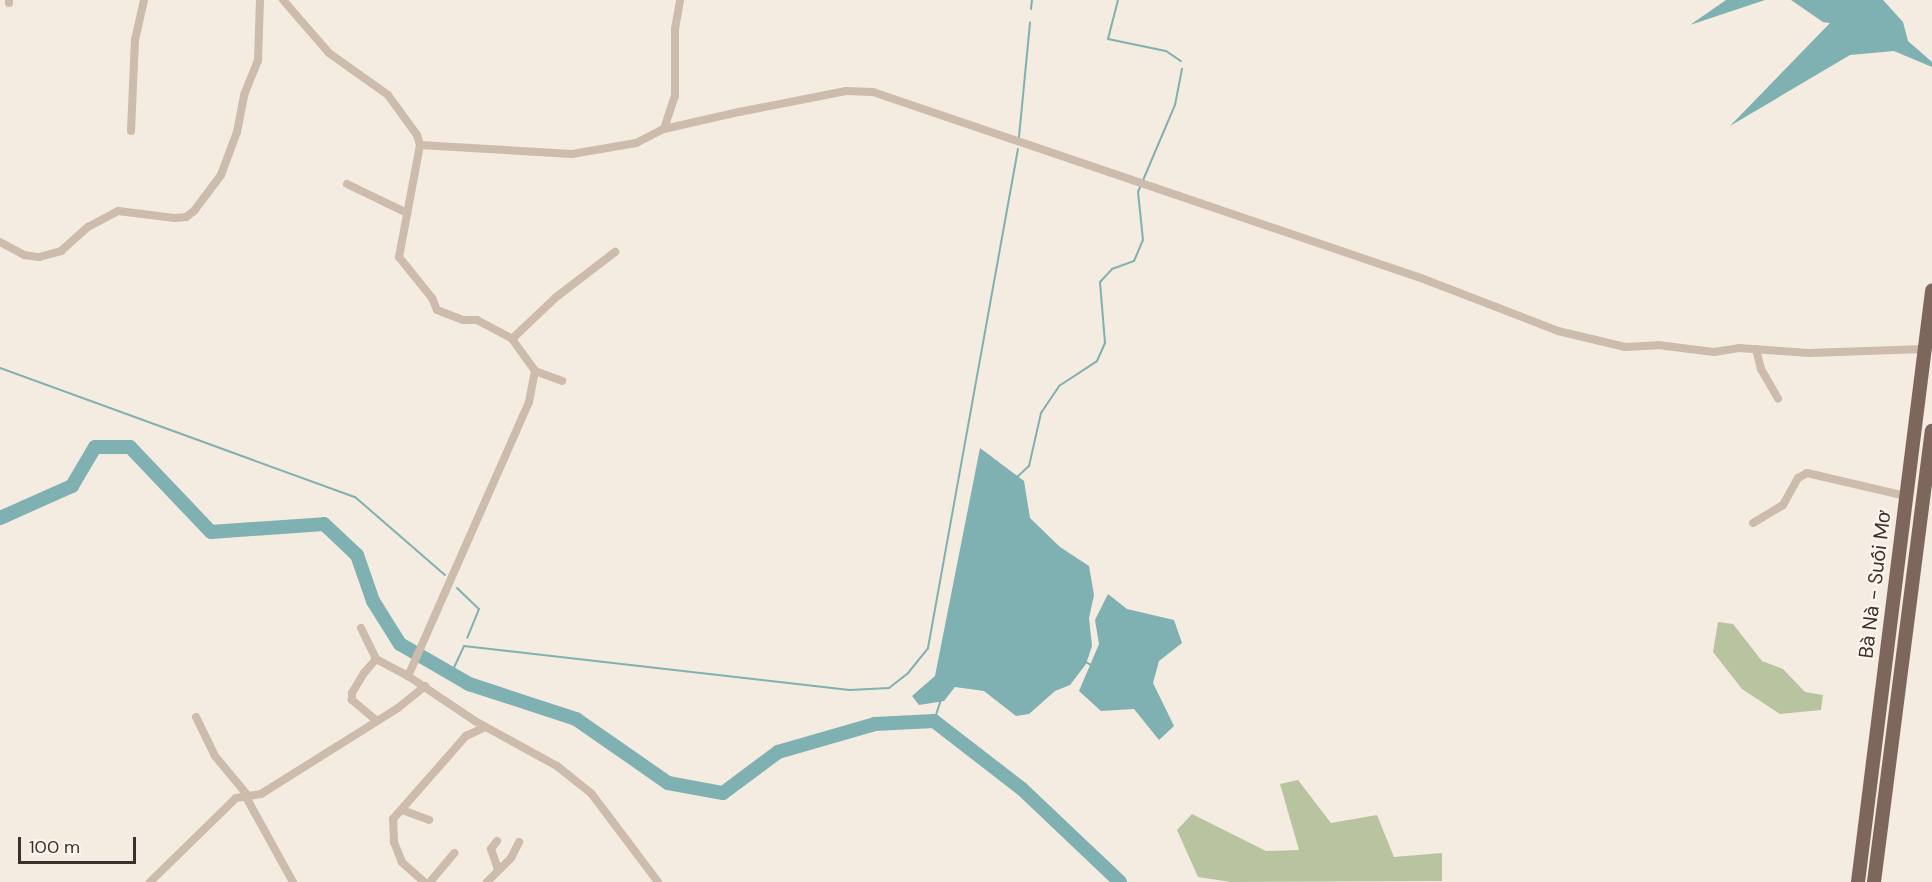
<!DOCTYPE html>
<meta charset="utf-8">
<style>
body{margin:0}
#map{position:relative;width:1932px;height:882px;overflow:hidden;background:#f4ebe1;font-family:"DM Sans",sans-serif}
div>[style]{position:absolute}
.green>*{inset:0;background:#b8c4a0}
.water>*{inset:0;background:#7fb0b2}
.stream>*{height:2px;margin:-1px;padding:0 1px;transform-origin:1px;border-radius:1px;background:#7fb0b2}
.river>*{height:14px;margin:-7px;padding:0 7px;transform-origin:7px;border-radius:7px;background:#7fb0b2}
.street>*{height:8px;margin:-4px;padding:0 4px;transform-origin:4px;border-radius:4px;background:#cdbbac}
.primary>*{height:14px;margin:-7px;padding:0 7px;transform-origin:7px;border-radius:7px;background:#7d675c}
span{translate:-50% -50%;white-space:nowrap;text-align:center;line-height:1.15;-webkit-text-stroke:4.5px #fbf5ee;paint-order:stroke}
.street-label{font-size:20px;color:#3b302b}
.scale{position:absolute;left:18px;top:837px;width:118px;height:27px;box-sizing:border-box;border:3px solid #3b302b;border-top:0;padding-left:8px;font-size:18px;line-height:21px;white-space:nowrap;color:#3b302b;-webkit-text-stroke:4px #fbf5ee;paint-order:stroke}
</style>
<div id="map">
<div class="green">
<div style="clip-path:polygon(1718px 622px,1733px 624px,1762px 661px,1783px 669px,1805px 692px,1823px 695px,1821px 710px,1780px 714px,1742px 689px,1713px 652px)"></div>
<div style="clip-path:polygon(1298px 780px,1331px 823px,1377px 815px,1394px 857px,1442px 853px,1442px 881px,1231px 882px,1198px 877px,1177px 830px,1192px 814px,1266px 851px,1299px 850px,1280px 784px)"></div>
</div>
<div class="water">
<div style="clip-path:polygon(1726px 0,1765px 0,1690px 25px)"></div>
<div style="clip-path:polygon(1791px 0,1883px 0,1903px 22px,1908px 41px,1932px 62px,1932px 67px,1894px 51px,1850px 55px,1730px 126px,1830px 23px,1823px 22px)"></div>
<div style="clip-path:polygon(980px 448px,1024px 481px,1030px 518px,1060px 547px,1089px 566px,1094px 595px,1089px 618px,1092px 646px,1086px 664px,1070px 685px,1055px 691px,1029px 714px,1016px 716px,984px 691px,955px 687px,944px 701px,919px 705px,912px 696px,935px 676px)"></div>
<div style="clip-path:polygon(1108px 594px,1127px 609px,1174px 620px,1182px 643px,1159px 661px,1153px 683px,1174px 726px,1159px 740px,1134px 709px,1101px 711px,1079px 691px,1099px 644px,1095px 620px)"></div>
</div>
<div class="stream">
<div style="left:1118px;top:0;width:40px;rotate:104.4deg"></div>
<div style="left:1108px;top:39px;width:59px;rotate:11.7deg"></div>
<div style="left:1166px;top:51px;width:18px;rotate:34deg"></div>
<div style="left:1031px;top:9px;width:9px;rotate:-84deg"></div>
<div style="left:1019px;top:137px;width:115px;rotate:-84.5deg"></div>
<div style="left:0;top:368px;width:378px;rotate:20deg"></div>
<div style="left:355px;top:497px;width:119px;rotate:40.9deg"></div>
<div style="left:1016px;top:478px;width:18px;rotate:-43deg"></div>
<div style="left:1029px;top:466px;width:54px;rotate:-77.2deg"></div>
<div style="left:1041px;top:413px;width:32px;rotate:-56deg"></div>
<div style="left:1059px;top:386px;width:45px;rotate:-33.3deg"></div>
<div style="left:1097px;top:361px;width:20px;rotate:-66deg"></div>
<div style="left:1105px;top:343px;width:61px;rotate:-94.7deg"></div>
<div style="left:1100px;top:282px;width:18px;rotate:-47deg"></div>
<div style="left:1112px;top:269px;width:23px;rotate:-20deg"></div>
<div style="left:1134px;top:261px;width:23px;rotate:-67deg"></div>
<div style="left:1143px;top:240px;width:48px;rotate:-95.9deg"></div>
<div style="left:1138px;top:192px;width:95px;rotate:-67deg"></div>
<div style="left:1175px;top:105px;width:37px;rotate:-79deg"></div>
<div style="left:457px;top:588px;width:30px;rotate:44deg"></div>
<div style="left:479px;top:609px;width:31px;rotate:112deg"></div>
<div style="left:464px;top:646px;width:388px;rotate:6.5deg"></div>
<div style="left:850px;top:690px;width:39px;rotate:-3deg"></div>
<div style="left:889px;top:688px;width:24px;rotate:-38deg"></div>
<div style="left:908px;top:673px;width:32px;rotate:-51deg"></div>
<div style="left:928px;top:648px;width:507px;rotate:-79.78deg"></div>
<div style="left:1086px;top:662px;width:6px;rotate:31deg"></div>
<div style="left:451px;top:674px;width:31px;rotate:-65deg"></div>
<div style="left:934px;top:721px;width:23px;rotate:-72deg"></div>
</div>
<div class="river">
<div style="left:0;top:518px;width:79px;rotate:-24deg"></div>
<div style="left:72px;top:486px;width:45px;rotate:-59.5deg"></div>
<div style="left:95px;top:447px;width:35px"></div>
<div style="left:130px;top:447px;width:117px;rotate:46.4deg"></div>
<div style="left:211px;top:532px;width:113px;rotate:-4deg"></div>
<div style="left:324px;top:524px;width:45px;rotate:43.2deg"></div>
<div style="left:357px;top:555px;width:49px;rotate:70.8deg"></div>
<div style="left:373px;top:601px;width:51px;rotate:57.9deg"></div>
<div style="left:400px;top:644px;width:80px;rotate:30.1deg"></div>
<div style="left:469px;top:684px;width:113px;rotate:18.1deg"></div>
<div style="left:576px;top:719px;width:112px;rotate:34.8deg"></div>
<div style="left:668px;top:783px;width:56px;rotate:10.3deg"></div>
<div style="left:723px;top:793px;width:69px;rotate:-36.7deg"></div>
<div style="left:778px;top:752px;width:101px;rotate:-16.1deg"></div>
<div style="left:875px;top:724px;width:59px;rotate:-2.9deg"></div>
<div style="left:934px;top:721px;width:111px;rotate:37.7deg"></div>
<div style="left:1022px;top:789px;width:135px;rotate:43.5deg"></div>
</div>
<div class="street">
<div style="left:9px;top:0;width:3px;rotate:90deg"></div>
<div style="left:283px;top:0;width:70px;rotate:49deg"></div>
<div style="left:329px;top:53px;width:72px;rotate:35.4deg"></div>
<div style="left:388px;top:95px;width:49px;rotate:54.1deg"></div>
<div style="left:417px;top:135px;width:10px;rotate:73deg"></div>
<div style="left:420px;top:145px;width:114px;rotate:100.6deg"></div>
<div style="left:399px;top:257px;width:53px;rotate:51.2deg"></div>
<div style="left:432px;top:298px;width:13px;rotate:67deg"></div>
<div style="left:437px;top:310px;width:28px;rotate:21deg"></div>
<div style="left:463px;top:320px;width:14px"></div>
<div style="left:477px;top:320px;width:40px;rotate:28deg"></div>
<div style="left:512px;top:339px;width:39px;rotate:54deg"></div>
<div style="left:535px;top:371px;width:32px;rotate:101deg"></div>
<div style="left:529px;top:402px;width:300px;rotate:113.8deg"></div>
<div style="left:408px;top:676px;width:81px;rotate:33.9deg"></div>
<div style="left:475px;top:721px;width:94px;rotate:28.8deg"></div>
<div style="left:557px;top:766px;width:43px;rotate:38.5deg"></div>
<div style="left:591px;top:793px;width:111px;rotate:53deg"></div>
<div style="left:664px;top:129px;width:35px;rotate:-72deg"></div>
<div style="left:675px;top:96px;width:67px;rotate:-90deg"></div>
<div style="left:675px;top:29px;width:29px;rotate:-80deg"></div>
<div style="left:131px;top:131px;width:91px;rotate:-87.5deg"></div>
<div style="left:135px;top:40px;width:41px;rotate:-77.3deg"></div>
<div style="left:420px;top:145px;width:152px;rotate:3.4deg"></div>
<div style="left:572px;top:154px;width:65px;rotate:-9.8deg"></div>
<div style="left:636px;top:143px;width:31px;rotate:-27deg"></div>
<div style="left:664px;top:129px;width:77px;rotate:-12.8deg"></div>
<div style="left:739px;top:112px;width:109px;rotate:-11.1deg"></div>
<div style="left:846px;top:91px;width:27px;rotate:2deg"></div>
<div style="left:873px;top:92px;width:579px;rotate:18.75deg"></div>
<div style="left:1421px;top:278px;width:147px;rotate:21.1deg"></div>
<div style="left:1558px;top:331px;width:69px;rotate:13.4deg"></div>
<div style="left:1625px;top:347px;width:33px;rotate:-3deg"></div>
<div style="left:1658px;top:345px;width:56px;rotate:7.1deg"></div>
<div style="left:1714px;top:352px;width:25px;rotate:-9deg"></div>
<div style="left:1739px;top:348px;width:70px;rotate:4.1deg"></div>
<div style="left:1809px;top:353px;width:115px;rotate:-2deg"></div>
<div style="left:347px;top:184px;width:67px;rotate:25.8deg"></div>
<div style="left:0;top:242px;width:27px;rotate:28deg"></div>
<div style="left:24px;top:255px;width:15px;rotate:8deg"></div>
<div style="left:39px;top:257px;width:23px;rotate:-15deg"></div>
<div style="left:61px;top:251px;width:36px;rotate:-42deg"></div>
<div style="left:88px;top:227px;width:34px;rotate:-28deg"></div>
<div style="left:118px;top:211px;width:57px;rotate:7deg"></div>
<div style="left:175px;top:218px;width:11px;rotate:-5deg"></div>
<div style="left:186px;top:217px;width:10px;rotate:-37deg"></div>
<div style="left:194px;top:211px;width:45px;rotate:-53.1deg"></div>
<div style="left:221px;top:175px;width:46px;rotate:-69.6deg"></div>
<div style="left:237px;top:132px;width:38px;rotate:-79deg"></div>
<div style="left:244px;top:95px;width:38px;rotate:-68deg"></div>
<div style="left:258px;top:60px;width:60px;rotate:-88.1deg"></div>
<div style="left:512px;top:339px;width:59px;rotate:-43.6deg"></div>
<div style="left:555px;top:298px;width:76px;rotate:-37.5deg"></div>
<div style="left:1756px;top:349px;width:21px;rotate:76deg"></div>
<div style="left:1761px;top:369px;width:34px;rotate:60deg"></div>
<div style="left:535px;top:371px;width:29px;rotate:20deg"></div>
<div style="left:1753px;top:523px;width:35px;rotate:-31deg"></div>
<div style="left:1783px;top:505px;width:31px;rotate:-61deg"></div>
<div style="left:1798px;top:478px;width:10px;rotate:-29deg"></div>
<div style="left:1807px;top:473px;width:102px;rotate:13.1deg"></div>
<div style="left:361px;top:628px;width:34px;rotate:64deg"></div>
<div style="left:196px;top:717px;width:43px;rotate:64deg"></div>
<div style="left:215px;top:756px;width:53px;rotate:50.3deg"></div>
<div style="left:377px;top:721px;width:33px;rotate:-140deg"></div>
<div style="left:352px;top:700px;width:7px;rotate:-90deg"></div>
<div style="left:352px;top:693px;width:23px;rotate:-59deg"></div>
<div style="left:364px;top:673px;width:18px;rotate:-49deg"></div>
<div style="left:376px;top:659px;width:36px;rotate:28deg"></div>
<div style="left:246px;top:797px;width:97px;rotate:61.1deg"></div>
<div style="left:402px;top:810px;width:29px;rotate:20deg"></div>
<div style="left:497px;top:841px;width:10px;rotate:127deg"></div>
<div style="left:491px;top:849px;width:21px;rotate:71deg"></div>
<div style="left:150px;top:882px;width:120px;rotate:-44.3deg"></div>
<div style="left:236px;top:798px;width:25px;rotate:-9deg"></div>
<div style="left:261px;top:794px;width:162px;rotate:-32.1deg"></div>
<div style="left:398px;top:708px;width:35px;rotate:-39deg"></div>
<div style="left:424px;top:882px;width:30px;rotate:-138deg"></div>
<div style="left:402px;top:862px;width:22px;rotate:-112deg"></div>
<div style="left:394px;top:842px;width:23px;rotate:-92deg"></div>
<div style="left:393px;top:819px;width:111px;rotate:-48.7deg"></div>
<div style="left:466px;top:736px;width:21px;rotate:-25deg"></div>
<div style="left:430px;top:882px;width:38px;rotate:-50deg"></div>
<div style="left:487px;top:882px;width:34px;rotate:-45deg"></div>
<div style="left:511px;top:858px;width:18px;rotate:-63deg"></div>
</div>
<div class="primary">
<div style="left:1858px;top:882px;width:596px;rotate:-82.86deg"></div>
<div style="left:1874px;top:882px;width:455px;rotate:-82.7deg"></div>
</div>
<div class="street-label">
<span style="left:1875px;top:584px;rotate:-83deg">Bà Nà - Suối Mơ</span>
</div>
<div class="scale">100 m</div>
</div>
